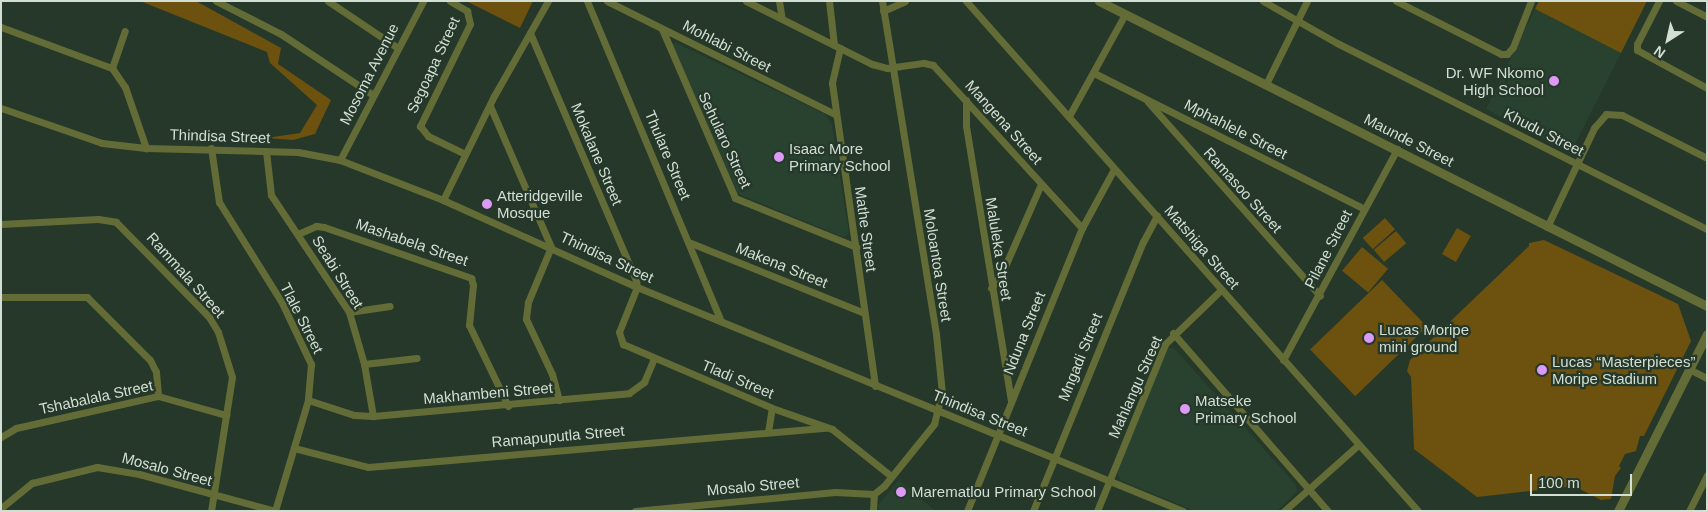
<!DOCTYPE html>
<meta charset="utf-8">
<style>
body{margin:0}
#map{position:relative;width:1708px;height:512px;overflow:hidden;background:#253829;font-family:Arial,sans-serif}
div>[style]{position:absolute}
.built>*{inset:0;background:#29422f}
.green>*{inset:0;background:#6c510f;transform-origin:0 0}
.minor>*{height:7px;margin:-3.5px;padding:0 3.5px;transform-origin:3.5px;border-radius:3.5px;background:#636c36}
.tertiary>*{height:9px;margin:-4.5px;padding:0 4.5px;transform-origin:4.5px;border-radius:4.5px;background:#636c36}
.dots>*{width:14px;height:14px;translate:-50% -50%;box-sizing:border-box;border:2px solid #253829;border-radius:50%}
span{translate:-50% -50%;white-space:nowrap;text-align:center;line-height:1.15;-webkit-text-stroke:4.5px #253829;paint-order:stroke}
.street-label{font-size:15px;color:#d3dfd5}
.poi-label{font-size:15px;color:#d3dfd5}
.right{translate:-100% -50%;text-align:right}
.left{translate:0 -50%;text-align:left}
.frame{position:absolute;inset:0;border:2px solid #d3dfd5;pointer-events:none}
.north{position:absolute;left:1643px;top:15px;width:50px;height:50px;-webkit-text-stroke:4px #253829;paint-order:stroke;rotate:215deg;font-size:14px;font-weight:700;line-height:20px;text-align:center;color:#d3dfd5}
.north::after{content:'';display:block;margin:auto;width:18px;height:22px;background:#d3dfd5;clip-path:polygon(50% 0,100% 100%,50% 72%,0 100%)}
.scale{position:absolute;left:1530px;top:474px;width:102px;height:22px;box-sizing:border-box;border:2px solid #d3dfd5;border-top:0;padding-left:6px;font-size:15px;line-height:18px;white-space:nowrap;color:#d3dfd5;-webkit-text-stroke:4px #253829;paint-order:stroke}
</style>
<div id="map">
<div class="built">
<div style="clip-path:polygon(1535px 9px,1621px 53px,1572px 150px,1568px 152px,1486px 109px)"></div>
<div style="clip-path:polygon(676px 43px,825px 114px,832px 125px,849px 234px,843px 237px,738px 194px,672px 44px)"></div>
<div style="clip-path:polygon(1167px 348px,1174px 348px,1296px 485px,1297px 492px,1277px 511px,1195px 511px,1120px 480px,1117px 471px)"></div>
<div style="clip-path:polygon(899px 480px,935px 511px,879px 511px,878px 505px)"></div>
</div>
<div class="green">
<div style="clip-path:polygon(140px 1px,196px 1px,281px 48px,278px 64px,331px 100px,315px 134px,293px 140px,266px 138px,300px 133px,317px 105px,270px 63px,267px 52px)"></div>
<div style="clip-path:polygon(466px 1px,533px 1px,520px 28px)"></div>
<div style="clip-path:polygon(1539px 1px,1647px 1px,1621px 53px,1535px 9px)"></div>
<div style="left:1385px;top:218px;width:15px;height:30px;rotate:48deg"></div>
<div style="left:1457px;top:228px;width:16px;height:30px;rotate:30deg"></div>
<div style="left:1396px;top:231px;width:16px;height:29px;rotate:50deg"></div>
<div style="clip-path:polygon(1544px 240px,1678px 304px,1691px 341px,1644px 436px,1640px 436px,1636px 451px,1625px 454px,1619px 466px,1621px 468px,1615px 476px,1611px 499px,1601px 500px,1574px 486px,1477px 497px,1414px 449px,1411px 377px,1407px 371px,1410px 360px,1529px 246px,1529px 243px)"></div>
<div style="left:1362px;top:247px;width:34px;height:31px;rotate:40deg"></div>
<div style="left:1382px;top:280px;width:65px;height:100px;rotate:46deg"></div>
</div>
<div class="minor">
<div style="left:216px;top:1px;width:73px;rotate:26.9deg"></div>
<div style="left:281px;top:34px;width:110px;rotate:33.5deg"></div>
<div style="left:328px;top:1px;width:84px;rotate:33.9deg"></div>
<div style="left:450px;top:1px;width:20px;rotate:30deg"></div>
<div style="left:467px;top:11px;width:13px;rotate:77deg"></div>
<div style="left:470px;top:24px;width:114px;rotate:116.1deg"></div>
<div style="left:420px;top:126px;width:13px;rotate:51deg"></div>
<div style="left:428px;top:136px;width:41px;rotate:25.9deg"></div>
<div style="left:587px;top:1px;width:347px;rotate:67.3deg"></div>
<div style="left:607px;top:1px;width:254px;rotate:26.4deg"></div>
<div style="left:746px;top:1px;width:141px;rotate:26.6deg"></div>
<div style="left:872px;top:64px;width:16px;rotate:15deg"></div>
<div style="left:887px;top:68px;width:37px;rotate:-8deg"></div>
<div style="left:924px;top:63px;width:9px;rotate:13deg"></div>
<div style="left:933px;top:65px;width:221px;rotate:47.6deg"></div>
<div style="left:779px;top:1px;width:18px;rotate:81deg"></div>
<div style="left:829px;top:1px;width:44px;rotate:83.5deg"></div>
<div style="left:966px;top:1px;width:681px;rotate:48.45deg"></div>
<div style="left:1263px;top:1px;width:85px;rotate:29.6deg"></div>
<div style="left:1337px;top:43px;width:414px;rotate:26.7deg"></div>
<div style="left:1396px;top:1px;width:118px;rotate:26.8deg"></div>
<div style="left:1501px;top:54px;width:6px"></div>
<div style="left:1507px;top:54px;width:9px;rotate:-49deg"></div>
<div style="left:1513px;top:47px;width:49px;rotate:-68.6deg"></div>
<div style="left:1659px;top:1px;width:48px;rotate:117.1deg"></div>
<div style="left:1637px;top:44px;width:6px;rotate:90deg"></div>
<div style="left:1637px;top:50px;width:80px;rotate:28.5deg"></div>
<div style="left:1676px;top:1px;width:35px;rotate:27deg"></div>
<div style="left:883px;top:11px;width:24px;rotate:-24deg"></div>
<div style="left:1px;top:27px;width:118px;rotate:20.3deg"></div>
<div style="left:112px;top:68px;width:23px;rotate:56deg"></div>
<div style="left:125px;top:87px;width:65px;rotate:71deg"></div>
<div style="left:662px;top:29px;width:184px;rotate:66.6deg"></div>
<div style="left:735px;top:198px;width:131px;rotate:22deg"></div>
<div style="left:530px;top:33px;width:269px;rotate:66.8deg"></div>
<div style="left:636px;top:280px;width:7px;rotate:82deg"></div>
<div style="left:637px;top:287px;width:48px;rotate:111.8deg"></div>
<div style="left:619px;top:332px;width:13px;rotate:72deg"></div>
<div style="left:623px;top:344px;width:162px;rotate:23.2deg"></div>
<div style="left:772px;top:408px;width:64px;rotate:19.3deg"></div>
<div style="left:832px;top:429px;width:75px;rotate:38.5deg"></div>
<div style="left:840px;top:48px;width:36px;rotate:103deg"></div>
<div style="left:832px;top:83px;width:306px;rotate:81.9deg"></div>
<div style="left:112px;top:68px;width:39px;rotate:-71deg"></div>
<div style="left:1094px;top:73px;width:302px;rotate:26.7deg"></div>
<div style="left:1266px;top:84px;width:93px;rotate:-63.7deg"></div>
<div style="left:966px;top:100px;width:26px;rotate:90deg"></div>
<div style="left:966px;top:126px;width:278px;rotate:80.7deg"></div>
<div style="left:1148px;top:102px;width:259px;rotate:48.4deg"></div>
<div style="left:490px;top:106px;width:154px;rotate:66.6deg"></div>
<div style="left:551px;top:247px;width:60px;rotate:112.7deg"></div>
<div style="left:528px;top:302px;width:17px;rotate:97deg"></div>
<div style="left:526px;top:319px;width:61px;rotate:64.7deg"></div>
<div style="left:552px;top:374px;width:27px;rotate:75deg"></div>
<div style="left:1px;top:108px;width:107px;rotate:19.1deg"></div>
<div style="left:102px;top:143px;width:44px;rotate:6.5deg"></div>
<div style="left:146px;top:148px;width:152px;rotate:1.5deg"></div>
<div style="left:298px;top:152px;width:43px;rotate:10.8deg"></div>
<div style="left:340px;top:160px;width:110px;rotate:21.2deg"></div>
<div style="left:443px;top:200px;width:213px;rotate:24.2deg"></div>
<div style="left:637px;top:287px;width:590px;rotate:22.31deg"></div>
<div style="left:1069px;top:116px;width:116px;rotate:-61.2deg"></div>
<div style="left:211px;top:148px;width:55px;rotate:81.6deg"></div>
<div style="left:219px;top:202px;width:119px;rotate:58deg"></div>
<div style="left:282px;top:303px;width:68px;rotate:64.6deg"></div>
<div style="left:311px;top:364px;width:36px;rotate:95deg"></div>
<div style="left:308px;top:400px;width:116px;rotate:106.6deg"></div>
<div style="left:266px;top:151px;width:44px;rotate:83.5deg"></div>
<div style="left:271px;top:195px;width:141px;rotate:56.3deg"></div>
<div style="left:349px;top:312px;width:54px;rotate:73.9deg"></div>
<div style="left:364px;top:364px;width:53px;rotate:80.2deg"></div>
<div style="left:340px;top:160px;width:179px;rotate:-62.4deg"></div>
<div style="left:443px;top:200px;width:116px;rotate:-63.9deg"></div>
<div style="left:494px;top:96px;width:109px;rotate:-60.4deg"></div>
<div style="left:1px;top:224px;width:97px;rotate:-3deg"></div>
<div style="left:98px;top:219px;width:18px;rotate:9deg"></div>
<div style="left:116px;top:222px;width:133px;rotate:45.6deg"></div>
<div style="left:209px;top:317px;width:17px;rotate:59deg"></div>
<div style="left:218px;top:332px;width:47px;rotate:72.7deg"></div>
<div style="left:232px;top:377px;width:136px;rotate:98.9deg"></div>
<div style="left:1547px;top:227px;width:110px;rotate:-64.6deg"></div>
<div style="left:1594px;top:128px;width:18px;rotate:-49deg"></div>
<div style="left:1606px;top:114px;width:16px;rotate:4deg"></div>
<div style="left:1622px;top:115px;width:95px;rotate:26.8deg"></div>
<div style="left:298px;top:234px;width:20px;rotate:-24deg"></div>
<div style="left:316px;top:226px;width:8px;rotate:7deg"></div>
<div style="left:324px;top:227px;width:156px;rotate:19.1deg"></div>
<div style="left:471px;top:278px;width:7px;rotate:74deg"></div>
<div style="left:473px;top:285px;width:40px;rotate:95.7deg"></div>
<div style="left:469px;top:325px;width:90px;rotate:64.3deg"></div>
<div style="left:691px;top:243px;width:187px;rotate:22deg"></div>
<div style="left:991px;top:288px;width:19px;rotate:-54deg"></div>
<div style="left:1002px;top:273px;width:97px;rotate:-66.3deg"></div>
<div style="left:1px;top:297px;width:86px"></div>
<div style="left:87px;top:297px;width:89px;rotate:45deg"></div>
<div style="left:150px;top:360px;width:13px;rotate:63deg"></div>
<div style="left:156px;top:372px;width:24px;rotate:85deg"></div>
<div style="left:349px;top:312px;width:41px;rotate:-8.3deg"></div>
<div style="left:1173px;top:333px;width:236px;rotate:49deg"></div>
<div style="left:1283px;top:360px;width:240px;rotate:-61.6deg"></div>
<div style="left:364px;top:364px;width:53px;rotate:-6.5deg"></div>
<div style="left:1689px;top:369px;width:20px;rotate:27deg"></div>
<div style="left:308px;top:400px;width:48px;rotate:18.1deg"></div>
<div style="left:354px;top:415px;width:19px;rotate:3deg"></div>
<div style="left:373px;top:416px;width:257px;rotate:-5.1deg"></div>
<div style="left:629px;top:393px;width:19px;rotate:-36deg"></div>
<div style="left:644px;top:382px;width:25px;rotate:-67deg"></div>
<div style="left:768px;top:432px;width:24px;rotate:-81deg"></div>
<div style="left:1px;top:437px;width:17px;rotate:-31deg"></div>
<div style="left:16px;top:428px;width:146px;rotate:-12.7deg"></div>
<div style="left:158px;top:396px;width:71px;rotate:15.6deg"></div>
<div style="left:294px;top:448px;width:76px;rotate:14.4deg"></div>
<div style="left:368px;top:467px;width:459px;rotate:-4.9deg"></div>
<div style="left:1px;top:508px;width:40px;rotate:-39deg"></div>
<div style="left:32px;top:483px;width:67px;rotate:-13.8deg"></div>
<div style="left:97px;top:467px;width:43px;rotate:9.5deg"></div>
<div style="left:139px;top:474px;width:141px;rotate:15.2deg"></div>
<div style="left:635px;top:511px;width:201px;rotate:-5.4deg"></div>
<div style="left:835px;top:492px;width:39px;rotate:3deg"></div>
<div style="left:873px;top:511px;width:17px;rotate:-87deg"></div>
<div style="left:874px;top:494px;width:13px;rotate:-39deg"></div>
<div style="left:884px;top:486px;width:80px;rotate:-51.1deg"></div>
<div style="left:934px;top:424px;width:32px;rotate:-76deg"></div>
<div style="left:942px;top:393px;width:59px;rotate:-95.8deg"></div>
<div style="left:936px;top:334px;width:337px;rotate:-99.2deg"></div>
<div style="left:967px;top:511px;width:305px;rotate:-67.9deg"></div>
<div style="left:1082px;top:228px;width:67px;rotate:-61.5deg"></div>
<div style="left:1033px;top:511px;width:291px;rotate:-67.8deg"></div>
<div style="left:1143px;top:242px;width:30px;rotate:-62deg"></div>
<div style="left:1097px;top:511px;width:180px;rotate:-67.8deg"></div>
<div style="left:1165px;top:344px;width:78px;rotate:-44deg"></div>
<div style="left:1284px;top:511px;width:99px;rotate:-41.7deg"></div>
<div style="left:1689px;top:511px;width:40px;rotate:-63.4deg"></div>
</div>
<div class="tertiary">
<div style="left:1099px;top:1px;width:680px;rotate:26.64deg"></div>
<div style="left:1618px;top:511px;width:198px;rotate:-63.3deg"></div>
</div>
<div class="dots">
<div style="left:1554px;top:81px;background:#dc99f5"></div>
<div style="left:779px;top:157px;background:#dc99f5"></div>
<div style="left:487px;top:204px;background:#dc99f5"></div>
<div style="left:1369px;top:338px;background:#dc99f5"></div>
<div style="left:1542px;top:370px;background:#dc99f5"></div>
<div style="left:1185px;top:409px;background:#dc99f5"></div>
<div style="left:901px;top:492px;background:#dc99f5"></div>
</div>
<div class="street-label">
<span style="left:727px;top:46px;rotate:27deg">Mohlabi Street</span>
<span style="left:433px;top:65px;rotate:-65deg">Segoapa Street</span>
<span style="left:369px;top:74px;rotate:-63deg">Mosoma Avenue</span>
<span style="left:1004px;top:122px;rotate:48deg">Mangena Street</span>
<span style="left:1236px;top:129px;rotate:27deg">Mphahlele Street</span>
<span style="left:1544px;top:132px;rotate:27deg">Khudu Street</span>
<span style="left:220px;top:136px;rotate:2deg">Thindisa Street</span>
<span style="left:725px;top:140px;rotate:65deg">Sehularo Street</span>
<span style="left:1409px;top:140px;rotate:27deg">Maunde Street</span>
<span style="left:597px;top:154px;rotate:67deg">Mokalane Street</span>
<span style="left:668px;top:155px;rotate:67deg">Thulare Street</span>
<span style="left:1243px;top:190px;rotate:48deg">Ramasoo Street</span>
<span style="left:866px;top:229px;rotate:82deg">Mathe Street</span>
<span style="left:412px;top:242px;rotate:19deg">Mashabela Street</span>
<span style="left:1202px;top:247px;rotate:49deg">Matshiga Street</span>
<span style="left:999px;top:249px;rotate:81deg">Maluleka Street</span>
<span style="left:1328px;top:249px;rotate:-63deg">Pilane Street</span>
<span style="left:607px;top:257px;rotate:25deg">Thindisa Street</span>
<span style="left:782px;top:265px;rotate:22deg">Makena Street</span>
<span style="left:938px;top:265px;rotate:81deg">Moloantoa Street</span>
<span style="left:338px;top:272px;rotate:58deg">Seabi Street</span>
<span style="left:186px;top:275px;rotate:48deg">Rammala Street</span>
<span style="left:302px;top:318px;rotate:63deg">Tlale Street</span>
<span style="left:1024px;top:333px;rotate:-68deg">Nduna Street</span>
<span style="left:1080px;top:357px;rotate:-68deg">Mngadi Street</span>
<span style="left:738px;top:379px;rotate:23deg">Tladi Street</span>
<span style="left:1135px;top:387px;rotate:-66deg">Mahlangu Street</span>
<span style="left:488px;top:393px;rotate:-5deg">Makhambeni Street</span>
<span style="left:96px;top:397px;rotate:-12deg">Tshabalala Street</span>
<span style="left:980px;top:413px;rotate:22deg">Thindisa Street</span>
<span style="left:558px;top:436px;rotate:-5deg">Ramapuputla Street</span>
<span style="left:167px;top:469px;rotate:15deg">Mosalo Street</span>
<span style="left:753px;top:486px;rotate:-5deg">Mosalo Street</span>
</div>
<div class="poi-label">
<span class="right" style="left:1544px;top:81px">Dr. WF Nkomo<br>High School</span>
<span class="left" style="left:789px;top:157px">Isaac More<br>Primary School</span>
<span class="left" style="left:497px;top:204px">Atteridgeville<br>Mosque</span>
<span class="left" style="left:1379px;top:338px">Lucas Moripe<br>mini ground</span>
<span class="left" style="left:1552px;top:370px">Lucas “Masterpieces”<br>Moripe Stadium</span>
<span class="left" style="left:1195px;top:409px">Matseke<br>Primary School</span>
<span class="left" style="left:911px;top:492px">Marematlou Primary School</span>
</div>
<div class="frame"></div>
<div class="north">N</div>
<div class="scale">100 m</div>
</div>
